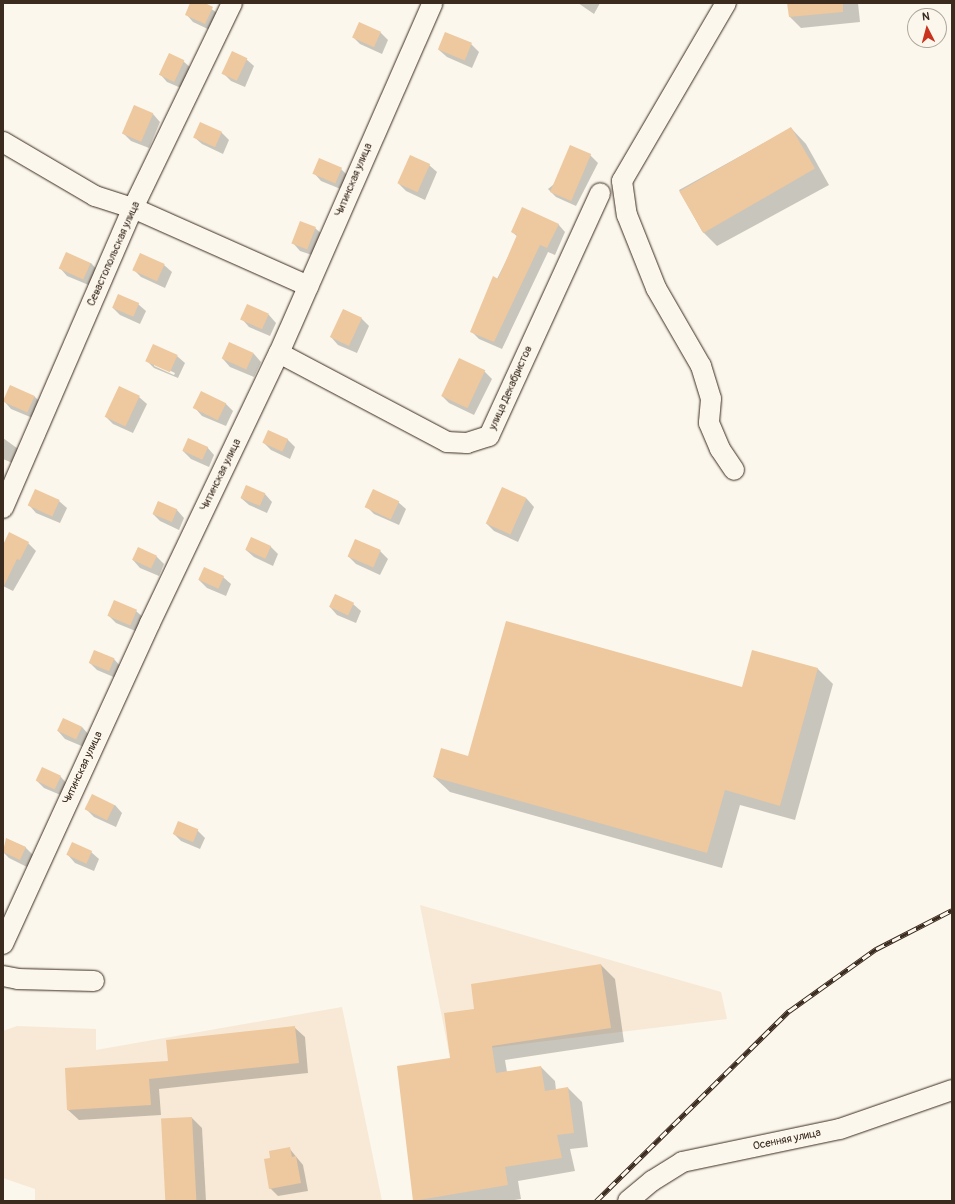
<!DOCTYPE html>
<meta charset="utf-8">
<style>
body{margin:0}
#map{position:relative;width:955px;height:1204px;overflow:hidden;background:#fbf7ec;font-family:Pangolin,sans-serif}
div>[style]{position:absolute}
.built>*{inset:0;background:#f7e9d5}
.shadow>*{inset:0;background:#0003}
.building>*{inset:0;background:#eec89e;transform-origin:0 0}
.roads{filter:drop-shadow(0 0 1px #3b2a1e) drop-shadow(0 0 1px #3b2a1e)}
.minor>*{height:20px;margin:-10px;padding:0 10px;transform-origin:10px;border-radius:10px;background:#fbf7ec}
.rail>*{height:4.5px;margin-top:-2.25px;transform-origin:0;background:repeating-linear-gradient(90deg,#fbf7ec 0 9px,#3b2a1e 0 18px);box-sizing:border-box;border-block:1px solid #3b2a1e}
span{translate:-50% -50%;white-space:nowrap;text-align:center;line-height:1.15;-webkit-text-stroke:4px #fbf7ec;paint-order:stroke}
.street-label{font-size:11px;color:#3b2a1e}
.frame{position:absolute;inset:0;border:4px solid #3b2a1e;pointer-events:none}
.north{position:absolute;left:907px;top:8px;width:40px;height:40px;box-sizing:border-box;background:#fbf7ec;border:1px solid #aea59a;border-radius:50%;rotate:354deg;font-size:11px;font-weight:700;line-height:16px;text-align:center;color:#3b2a1e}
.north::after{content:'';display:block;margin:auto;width:14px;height:18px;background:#c8321e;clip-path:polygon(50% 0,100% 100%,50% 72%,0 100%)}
</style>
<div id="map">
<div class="built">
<div style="clip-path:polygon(420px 905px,721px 992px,727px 1019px,449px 1053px)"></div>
<div style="clip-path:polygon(342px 1007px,382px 1201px,35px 1201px,35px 1189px,3px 1178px,3px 1031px,17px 1026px,96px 1029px,96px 1050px)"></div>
</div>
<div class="shadow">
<div style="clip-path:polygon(191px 3px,203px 3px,220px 15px,212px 31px,193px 22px,186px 14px)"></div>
<div style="clip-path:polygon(578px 3px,600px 3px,594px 14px)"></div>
<div style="clip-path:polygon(788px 3px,858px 3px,860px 22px,801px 28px,790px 17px)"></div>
<div style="clip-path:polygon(380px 32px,388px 40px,382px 54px,360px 44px,353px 37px)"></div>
<div style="clip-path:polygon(471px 44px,479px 52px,472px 68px,447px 57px,439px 50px)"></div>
<div style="clip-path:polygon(246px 59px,254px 66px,245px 87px,231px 81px,223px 73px)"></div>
<div style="clip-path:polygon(183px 61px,191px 68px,181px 88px,167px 82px,160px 74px)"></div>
<div style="clip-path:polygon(135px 107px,153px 114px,160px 122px,149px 148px,131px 141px,123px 133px)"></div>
<div style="clip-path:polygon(791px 128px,806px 144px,829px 185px,717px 246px,702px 231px,679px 190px)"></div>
<div style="clip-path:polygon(221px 132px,229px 140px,223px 154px,202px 144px,194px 137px)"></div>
<div style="clip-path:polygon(590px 155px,598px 163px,576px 206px,556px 197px,548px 189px)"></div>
<div style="clip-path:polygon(429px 165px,437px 172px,425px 200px,406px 191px,399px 184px)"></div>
<div style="clip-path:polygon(341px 169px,349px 177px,343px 190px,321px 181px,314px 173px)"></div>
<div style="clip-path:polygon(558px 224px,565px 232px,555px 255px,548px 252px,502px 349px,479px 339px,471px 331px,518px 237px,512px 232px)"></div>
<div style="clip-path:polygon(315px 228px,323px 235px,315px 256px,300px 251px,293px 243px)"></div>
<div style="clip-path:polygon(91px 263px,98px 271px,91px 286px,67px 276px,60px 268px)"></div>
<div style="clip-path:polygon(164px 265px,172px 272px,165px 288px,141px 277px,134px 270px)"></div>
<div style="clip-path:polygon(138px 304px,146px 311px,140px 324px,120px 315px,113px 308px)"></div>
<div style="clip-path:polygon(248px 306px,269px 315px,276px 323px,270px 336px,249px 327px,242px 319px)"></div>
<div style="clip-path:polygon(344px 310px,362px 319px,369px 326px,357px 353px,338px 345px,331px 337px)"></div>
<div style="clip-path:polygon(230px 344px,254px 354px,261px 362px,254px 377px,230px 367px,223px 359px)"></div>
<div style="clip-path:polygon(evenodd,177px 356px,185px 363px,178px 378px,154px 368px,146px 360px,177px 356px,154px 363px,175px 373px,174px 375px,154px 366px,154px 363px)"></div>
<div style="clip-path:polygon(484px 371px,492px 379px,474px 415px,449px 403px,442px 396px)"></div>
<div style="clip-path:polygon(34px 396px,42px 404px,35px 419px,11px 409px,4px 401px)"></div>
<div style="clip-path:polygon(139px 397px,147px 404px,133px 433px,113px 424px,106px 417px)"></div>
<div style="clip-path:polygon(225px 403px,233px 411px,226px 426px,202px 416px,195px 408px)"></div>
<div style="clip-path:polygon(3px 438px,21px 451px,15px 464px,3px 459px)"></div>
<div style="clip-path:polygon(287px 439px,295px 447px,290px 459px,271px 450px,264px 443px)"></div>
<div style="clip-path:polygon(207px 447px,214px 455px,209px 467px,191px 459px,183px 451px)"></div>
<div style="clip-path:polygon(246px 486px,265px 494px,272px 502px,267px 513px,249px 505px,241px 498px)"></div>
<div style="clip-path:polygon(503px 489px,527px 499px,534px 507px,518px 542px,494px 531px,487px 524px)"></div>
<div style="clip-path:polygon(59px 501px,67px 508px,60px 523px,36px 513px,29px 505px)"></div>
<div style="clip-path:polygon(158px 502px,177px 510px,184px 518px,179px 530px,160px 521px,153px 514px)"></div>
<div style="clip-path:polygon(398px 502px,406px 509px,399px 525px,374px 514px,366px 506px)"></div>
<div style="clip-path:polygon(28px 543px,36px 551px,13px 591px,3px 586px,3px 547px)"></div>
<div style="clip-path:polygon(270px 546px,278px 554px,273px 566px,254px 557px,246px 550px)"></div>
<div style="clip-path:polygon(138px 548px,157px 557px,164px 564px,159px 576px,140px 568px,133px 560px)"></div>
<div style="clip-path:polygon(380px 551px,388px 559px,380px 575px,356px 564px,348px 556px)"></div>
<div style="clip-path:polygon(223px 577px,231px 584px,226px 596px,207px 588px,199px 580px)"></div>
<div style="clip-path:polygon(353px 604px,361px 611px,356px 623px,337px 615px,330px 607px)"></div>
<div style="clip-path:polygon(136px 611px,144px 618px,138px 632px,116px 623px,108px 615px)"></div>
<div style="clip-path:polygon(95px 651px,114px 659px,121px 667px,116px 678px,97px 670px,90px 663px)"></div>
<div style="clip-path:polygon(753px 651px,818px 669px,833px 684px,795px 820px,740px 805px,722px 868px,450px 792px,434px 777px,469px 757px,743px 688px)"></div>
<div style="clip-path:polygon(82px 727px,89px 735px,84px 747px,65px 739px,58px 731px)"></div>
<div style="clip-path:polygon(42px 769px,61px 777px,68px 785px,63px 796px,44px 788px,37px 781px)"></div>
<div style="clip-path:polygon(115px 805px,122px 813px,116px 827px,94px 817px,87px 810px)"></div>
<div style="clip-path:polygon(197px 830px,205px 838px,200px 849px,181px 841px,174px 834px)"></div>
<div style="clip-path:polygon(7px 839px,25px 847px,33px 855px,27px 867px,9px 858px,3px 852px)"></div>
<div style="clip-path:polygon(91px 852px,99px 859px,94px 871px,75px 863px,68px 855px)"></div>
<div style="clip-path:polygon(601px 965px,615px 979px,624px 1042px,505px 1060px,507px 1072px,541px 1067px,555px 1081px,556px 1090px,568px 1088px,582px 1102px,588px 1147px,570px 1149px,575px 1171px,518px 1181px,521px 1199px,508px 1201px,415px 1201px,452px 1059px,475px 1010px)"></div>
<div style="clip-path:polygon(294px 1027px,305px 1037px,308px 1073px,159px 1089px,161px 1115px,79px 1120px,68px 1110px,169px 1062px)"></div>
<div style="clip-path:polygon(192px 1118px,202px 1128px,206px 1201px,167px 1201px)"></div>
<div style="clip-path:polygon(289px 1148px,303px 1165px,308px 1191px,278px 1196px,270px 1188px,271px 1158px)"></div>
</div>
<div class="building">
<div style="clip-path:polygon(190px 3px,205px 3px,213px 7px,205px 24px,185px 15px)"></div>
<div style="clip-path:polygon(787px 3px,843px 3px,843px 12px,789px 17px)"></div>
<div style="left:359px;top:22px;width:24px;height:17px;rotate:24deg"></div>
<div style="left:445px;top:32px;width:29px;height:19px;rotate:22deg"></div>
<div style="left:232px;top:51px;width:17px;height:25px;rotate:25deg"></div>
<div style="left:169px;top:53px;width:17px;height:24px;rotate:25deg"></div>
<div style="left:134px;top:105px;width:21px;height:31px;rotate:23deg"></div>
<div style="left:200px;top:122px;width:24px;height:17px;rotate:24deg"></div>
<div style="left:791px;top:127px;width:48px;height:129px;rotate:60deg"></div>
<div style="left:570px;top:145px;width:23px;height:51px;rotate:23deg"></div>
<div style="left:410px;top:155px;width:22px;height:31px;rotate:24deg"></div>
<div style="left:319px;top:158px;width:25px;height:17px;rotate:23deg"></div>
<div style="clip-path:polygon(522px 207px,559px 224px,547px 248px,540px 245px,494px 342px,470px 332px,493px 276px,498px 279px,517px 235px,511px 232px)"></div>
<div style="left:300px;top:221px;width:17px;height:24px;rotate:21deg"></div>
<div style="left:66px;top:252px;width:27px;height:18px;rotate:24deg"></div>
<div style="left:140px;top:253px;width:27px;height:19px;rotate:24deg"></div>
<div style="left:118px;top:294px;width:23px;height:15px;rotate:23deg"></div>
<div style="left:247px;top:304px;width:24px;height:17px;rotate:24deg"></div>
<div style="left:343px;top:309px;width:21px;height:31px;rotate:25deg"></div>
<div style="left:229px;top:342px;width:27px;height:18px;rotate:24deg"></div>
<div style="left:153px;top:344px;width:27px;height:19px;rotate:24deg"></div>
<div style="left:459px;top:358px;width:29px;height:42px;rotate:25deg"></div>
<div style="left:10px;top:385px;width:27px;height:18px;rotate:24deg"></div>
<div style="left:119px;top:386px;width:23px;height:34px;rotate:25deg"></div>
<div style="left:201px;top:391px;width:28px;height:19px;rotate:26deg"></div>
<div style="left:268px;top:430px;width:22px;height:14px;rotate:24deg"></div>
<div style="left:188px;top:438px;width:22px;height:14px;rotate:24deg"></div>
<div style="left:246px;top:485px;width:21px;height:14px;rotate:23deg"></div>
<div style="left:502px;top:487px;width:27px;height:40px;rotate:24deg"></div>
<div style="left:35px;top:489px;width:27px;height:18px;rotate:24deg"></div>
<div style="left:373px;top:489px;width:29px;height:20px;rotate:25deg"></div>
<div style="left:158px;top:501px;width:21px;height:14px;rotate:23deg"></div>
<div style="clip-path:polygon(9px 532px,29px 542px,20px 560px,17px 559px,3px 588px,3px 545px)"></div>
<div style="left:251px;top:537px;width:22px;height:14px;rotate:24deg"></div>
<div style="left:355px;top:539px;width:28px;height:19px;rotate:23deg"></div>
<div style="left:138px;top:547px;width:21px;height:14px;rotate:25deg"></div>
<div style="left:204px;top:567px;width:22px;height:14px;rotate:24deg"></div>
<div style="left:335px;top:594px;width:21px;height:14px;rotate:25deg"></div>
<div style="left:114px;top:600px;width:25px;height:17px;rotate:23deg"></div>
<div style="clip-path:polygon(506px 621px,742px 687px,752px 650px,818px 668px,780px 806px,725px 790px,707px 853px,433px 777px,441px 748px,468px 756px)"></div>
<div style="left:94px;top:650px;width:22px;height:14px;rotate:22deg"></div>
<div style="left:63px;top:718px;width:21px;height:14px;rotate:25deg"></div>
<div style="left:42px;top:767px;width:21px;height:15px;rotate:25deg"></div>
<div style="left:92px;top:794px;width:25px;height:17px;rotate:26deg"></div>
<div style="left:178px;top:821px;width:22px;height:14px;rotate:22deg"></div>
<div style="clip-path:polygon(6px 838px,26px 847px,20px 860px,3px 852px)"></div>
<div style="left:72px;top:842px;width:22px;height:14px;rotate:24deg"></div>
<div style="clip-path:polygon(601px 964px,611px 1028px,492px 1046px,496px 1073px,541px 1066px,545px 1091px,568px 1087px,574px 1133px,557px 1135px,562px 1158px,505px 1167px,508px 1185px,413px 1201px,397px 1066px,450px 1058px,444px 1013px,474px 1009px,471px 984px)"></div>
<div style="clip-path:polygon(295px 1026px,299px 1063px,149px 1079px,151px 1105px,67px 1110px,65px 1068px,168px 1061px,166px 1040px)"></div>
<div style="left:192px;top:1117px;width:84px;height:31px;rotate:87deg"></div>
<div style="clip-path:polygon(290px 1147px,292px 1157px,296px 1156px,301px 1183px,269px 1189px,264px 1159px,270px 1158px,269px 1151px)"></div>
</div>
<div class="roads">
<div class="minor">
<div style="left:726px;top:3px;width:206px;rotate:120.3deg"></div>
<div style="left:622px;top:181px;width:34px;rotate:82deg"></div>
<div style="left:627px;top:215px;width:79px;rotate:68.3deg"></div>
<div style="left:656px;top:288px;width:90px;rotate:60deg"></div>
<div style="left:701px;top:366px;width:34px;rotate:73deg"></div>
<div style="left:711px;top:399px;width:24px;rotate:95deg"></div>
<div style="left:709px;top:423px;width:28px;rotate:67deg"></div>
<div style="left:720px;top:449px;width:25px;rotate:56deg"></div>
<div style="left:3px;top:142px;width:107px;rotate:30.4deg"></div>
<div style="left:95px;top:196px;width:40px;rotate:18deg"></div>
<div style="left:133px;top:208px;width:192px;rotate:24deg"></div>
<div style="left:279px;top:353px;width:190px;rotate:27.9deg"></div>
<div style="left:447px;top:442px;width:20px;rotate:3deg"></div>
<div style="left:467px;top:443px;width:23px;rotate:-18deg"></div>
<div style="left:489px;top:436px;width:267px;rotate:-65.4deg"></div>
<div style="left:3px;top:508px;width:327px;rotate:-66.6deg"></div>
<div style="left:133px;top:208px;width:228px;rotate:-64.2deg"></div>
<div style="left:3px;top:944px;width:353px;rotate:-65.4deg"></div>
<div style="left:150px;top:623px;width:299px;rotate:-64.5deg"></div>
<div style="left:279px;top:353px;width:382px;rotate:-66.3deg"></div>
<div style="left:3px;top:976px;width:15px;rotate:11deg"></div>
<div style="left:18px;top:979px;width:76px;rotate:1.5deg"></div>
<div style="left:628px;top:1201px;width:31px;rotate:-40deg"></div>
<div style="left:652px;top:1181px;width:36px;rotate:-32deg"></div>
<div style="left:682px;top:1162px;width:161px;rotate:-11.8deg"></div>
<div style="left:840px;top:1129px;width:119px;rotate:-19.2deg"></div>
</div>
</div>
<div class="rail">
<div style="left:596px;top:1201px;width:271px;rotate:-44.6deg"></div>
<div style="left:789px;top:1011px;width:107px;rotate:-35.5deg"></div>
<div style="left:876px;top:949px;width:85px;rotate:-27.2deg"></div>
</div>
<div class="street-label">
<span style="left:354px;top:180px;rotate:-67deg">Читинская улица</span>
<span style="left:114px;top:254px;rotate:-66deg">Севастопольская улица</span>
<span style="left:511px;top:388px;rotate:-66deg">улица Декабристов</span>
<span style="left:221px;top:475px;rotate:-64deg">Читинская улица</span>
<span style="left:83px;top:768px;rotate:-65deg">Читинская улица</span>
<span style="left:787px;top:1140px;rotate:-12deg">Осенняя улица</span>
</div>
<div class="frame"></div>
<div class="north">N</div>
</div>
